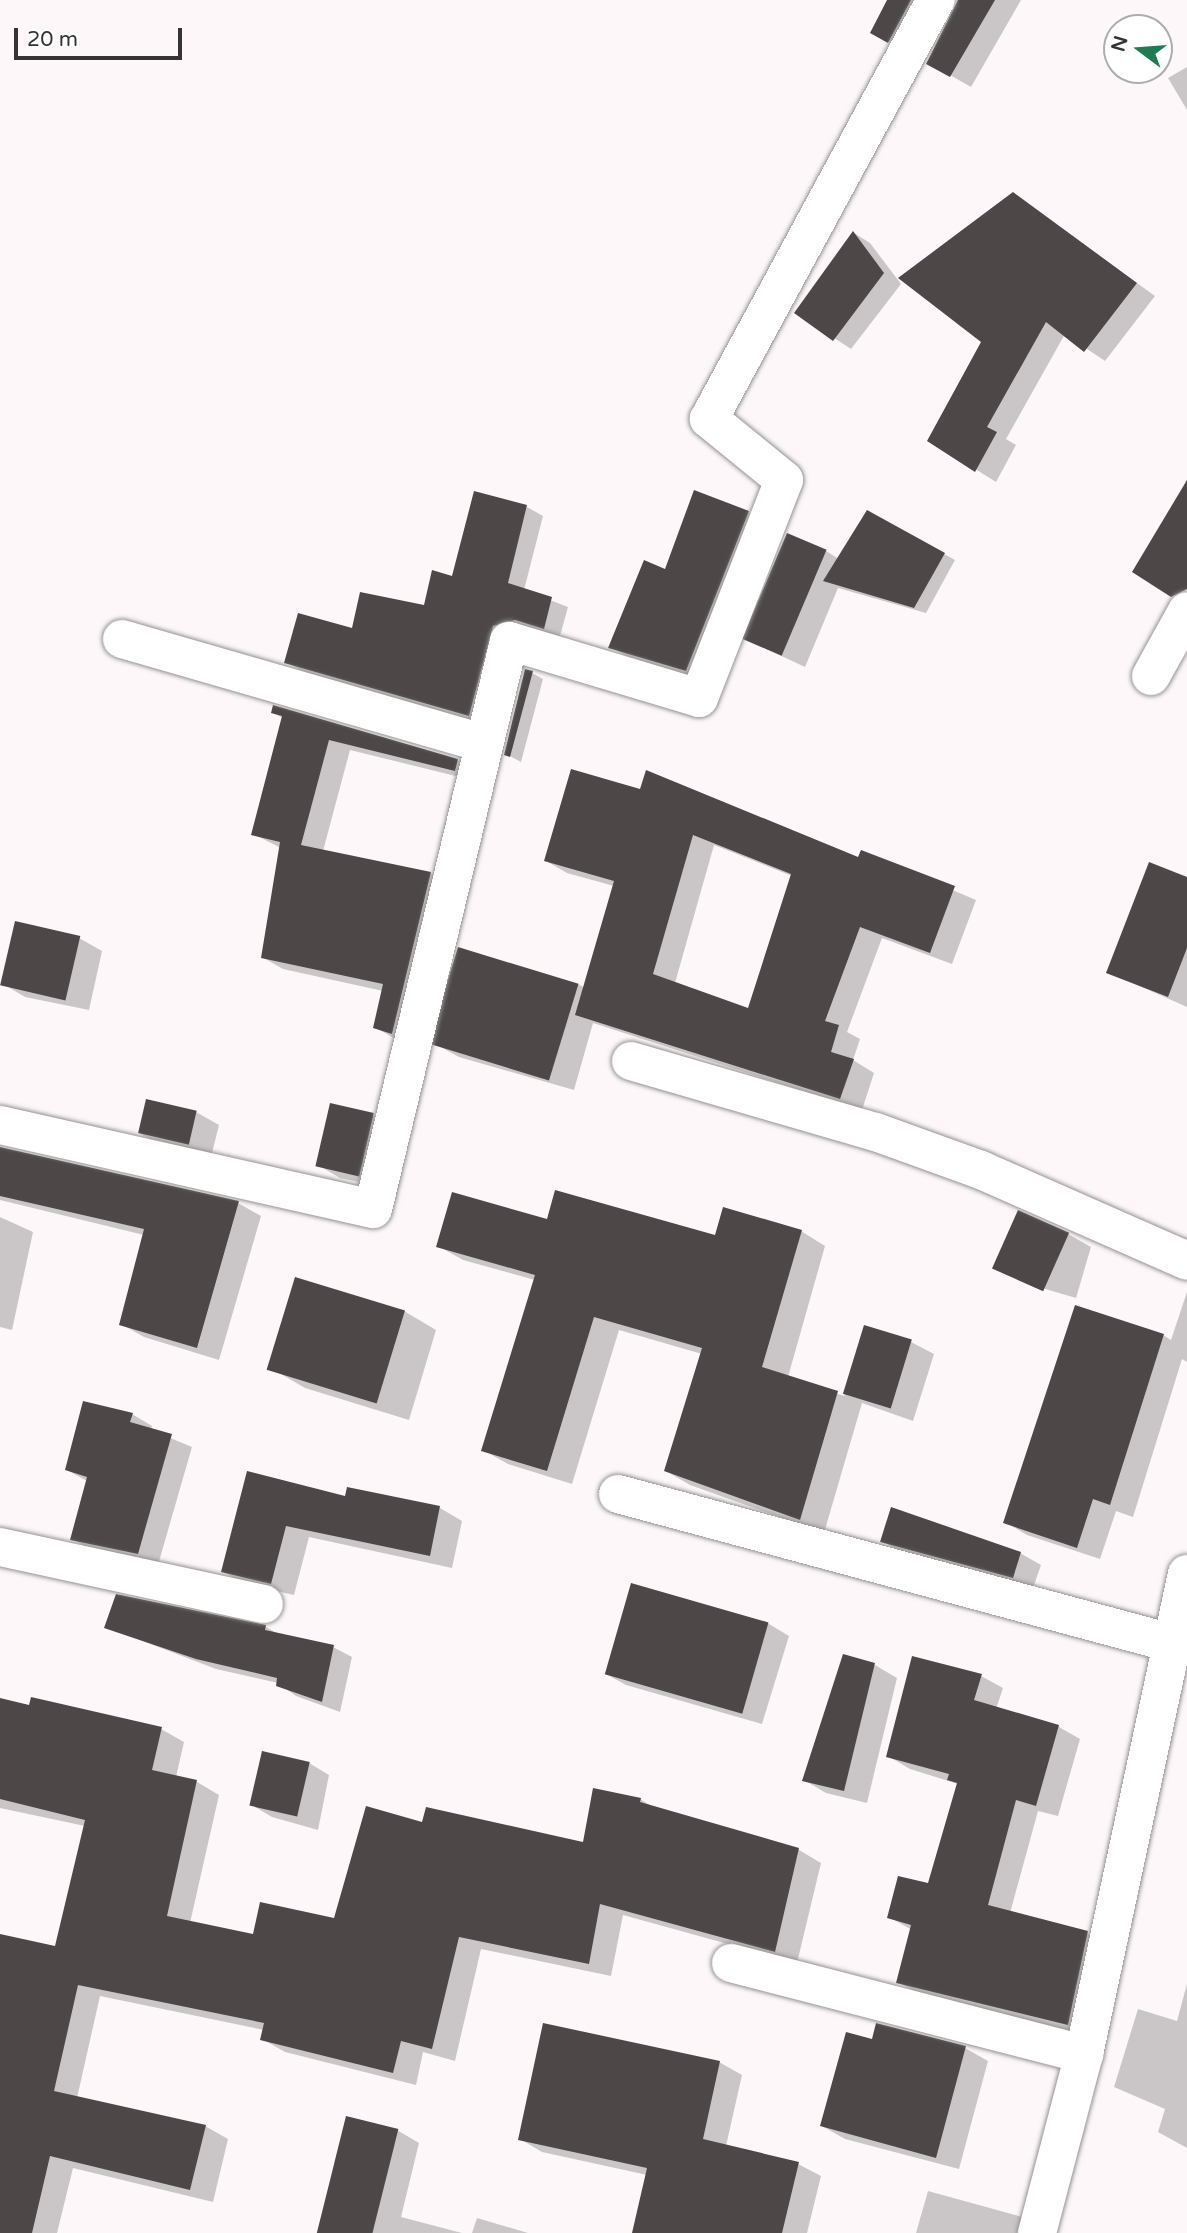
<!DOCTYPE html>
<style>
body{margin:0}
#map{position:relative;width:1187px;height:2233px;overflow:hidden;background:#fdf7f9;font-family:"Varela Round",sans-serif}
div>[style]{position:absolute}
.shadow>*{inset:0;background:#0003}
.building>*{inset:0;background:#4d4747;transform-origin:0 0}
.roads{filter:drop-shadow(0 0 2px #979193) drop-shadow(0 0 2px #979193)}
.minor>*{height:38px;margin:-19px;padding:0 19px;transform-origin:19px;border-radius:19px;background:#fff}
span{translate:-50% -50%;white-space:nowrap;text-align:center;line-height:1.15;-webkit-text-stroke:7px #fff;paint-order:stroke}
.north{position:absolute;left:1103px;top:14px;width:70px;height:70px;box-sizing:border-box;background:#fff;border:2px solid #aeadae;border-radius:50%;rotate:286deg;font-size:19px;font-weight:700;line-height:28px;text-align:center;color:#353334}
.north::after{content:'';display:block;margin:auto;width:24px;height:32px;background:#1d7c52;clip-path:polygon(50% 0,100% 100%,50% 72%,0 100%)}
.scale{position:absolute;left:14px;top:28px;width:168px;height:32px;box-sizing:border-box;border:4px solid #353334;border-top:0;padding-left:9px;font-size:21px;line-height:24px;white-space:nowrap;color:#353334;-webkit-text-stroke:5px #fff;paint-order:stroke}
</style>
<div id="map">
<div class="shadow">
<div style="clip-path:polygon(889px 0,940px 0,909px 53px,872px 32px)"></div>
<div style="clip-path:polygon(957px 0,1021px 0,971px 87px,929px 63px,957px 10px)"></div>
<div style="clip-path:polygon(1187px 67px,1187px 110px,1168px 78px)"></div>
<div style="clip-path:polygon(1013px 194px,1155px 296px,1105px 361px,1065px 334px,1006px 439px,1016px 445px,996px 482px,929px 440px,983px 342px)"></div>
<div style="clip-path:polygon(854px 233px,870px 243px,901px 284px,851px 349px,796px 313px)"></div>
<div style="clip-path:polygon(475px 493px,527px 507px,543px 516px,524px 590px,568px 607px,560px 636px,532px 628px,485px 724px,302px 671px,286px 662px,354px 630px,426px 607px,453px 578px)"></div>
<div style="clip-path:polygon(748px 512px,770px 525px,709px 683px,633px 660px,611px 647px,666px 572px)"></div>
<div style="clip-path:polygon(868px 512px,955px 560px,926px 613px,838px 588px,805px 667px,747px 640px,826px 551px,839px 559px)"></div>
<div style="clip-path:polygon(532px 673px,543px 679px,521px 762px,506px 754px)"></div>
<div style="clip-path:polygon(273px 713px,458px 760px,478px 772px,476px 781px,350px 750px,323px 851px,430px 873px,451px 885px,395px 1039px,375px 1027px,383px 991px,283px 969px,262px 957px,281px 848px,253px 834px,283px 718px)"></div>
<div style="clip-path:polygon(evenodd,572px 771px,859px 860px,862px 852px,976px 900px,952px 964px,882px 938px,847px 1032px,860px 1039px,853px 1060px,874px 1073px,862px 1110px,593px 1023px,574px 1090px,459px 1057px,437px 1045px,578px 984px,585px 988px,614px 886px,567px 873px,546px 861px,572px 771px,714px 845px,792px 876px,749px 1010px,675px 983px,714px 845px)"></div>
<div style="clip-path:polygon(1187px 879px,1187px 1007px,1108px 972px)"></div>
<div style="clip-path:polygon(79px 938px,102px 951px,89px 1010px,25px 997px,3px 984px)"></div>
<div style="clip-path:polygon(196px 1112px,219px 1125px,211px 1157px,161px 1145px,139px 1133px)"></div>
<div style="clip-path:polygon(373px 1115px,395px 1127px,381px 1187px,340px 1178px,318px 1165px)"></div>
<div style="clip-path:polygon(0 1149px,238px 1203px,261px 1216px,219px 1360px,144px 1337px,121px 1324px,144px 1235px,0 1200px)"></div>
<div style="clip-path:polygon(0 1217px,33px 1232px,12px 1330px,0 1327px)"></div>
<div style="clip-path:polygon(548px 1221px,716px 1237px,801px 1231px,825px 1246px,788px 1377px,844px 1396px,865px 1327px,911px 1342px,934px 1354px,913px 1421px,862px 1403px,824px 1533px,690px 1485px,666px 1471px,702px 1354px,619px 1330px,572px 1484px,508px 1464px,483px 1450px,535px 1280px,463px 1260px,438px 1246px)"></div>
<div style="clip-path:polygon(1068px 1234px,1091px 1247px,1076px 1298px,1025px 1283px,1002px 1270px)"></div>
<div style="clip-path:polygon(1187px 1292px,1187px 1362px,1182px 1359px,1133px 1517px,1116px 1511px,1100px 1559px,1027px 1535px,1005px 1522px,1163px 1335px,1171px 1340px)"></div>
<div style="clip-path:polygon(404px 1311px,436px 1330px,409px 1420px,305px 1388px,274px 1370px)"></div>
<div style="clip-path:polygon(132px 1414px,152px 1426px,151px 1430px,192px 1447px,158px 1565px,92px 1550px,72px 1539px,87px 1481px,67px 1470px)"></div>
<div style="clip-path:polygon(248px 1473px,347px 1498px,349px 1490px,440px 1508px,462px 1521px,452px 1568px,309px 1537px,294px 1595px,246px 1584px,223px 1572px)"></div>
<div style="clip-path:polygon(882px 1541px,1020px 1553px,1041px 1565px,1033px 1588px,902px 1553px)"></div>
<div style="clip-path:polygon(632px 1585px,769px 1624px,789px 1636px,762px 1724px,626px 1685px,606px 1674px)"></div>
<div style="clip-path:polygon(106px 1627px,266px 1627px,280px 1635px,333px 1647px,352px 1657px,340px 1712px,296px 1696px,278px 1683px,216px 1669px)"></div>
<div style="clip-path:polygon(844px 1656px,875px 1665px,897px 1678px,867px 1803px,826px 1793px,804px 1780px)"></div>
<div style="clip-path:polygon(981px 1676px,1003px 1688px,996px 1709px,1059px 1727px,1080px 1739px,1058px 1816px,1038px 1811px,1010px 1913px,1087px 1933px,1109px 1945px,1089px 2035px,919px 1994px,898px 1982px,912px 1930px,889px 1917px,929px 1885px,958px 1784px,910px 1769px,888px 1756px)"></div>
<div style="clip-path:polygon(0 1700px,161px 1729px,184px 1742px,176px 1777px,197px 1782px,219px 1795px,190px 1923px,254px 1936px,335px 1920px,423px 1824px,584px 1844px,640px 1799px,656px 1809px,799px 1850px,821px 1863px,797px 1963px,623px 1915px,611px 1976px,481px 1949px,455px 2061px,423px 2052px,416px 2085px,285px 2052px,262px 2039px,264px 2030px,100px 1996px,77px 2098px,205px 2126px,228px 2139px,213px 2202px,73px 2168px,57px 2233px,0 2233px,0 1936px,57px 1948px,85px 1826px,0 1808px)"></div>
<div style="clip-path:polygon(309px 1763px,329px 1775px,318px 1830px,272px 1817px,252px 1805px)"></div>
<div style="clip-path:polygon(1187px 1984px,1187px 2148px,1158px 2132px,1165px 2109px,1114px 2087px,1138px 2009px,1177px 2021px)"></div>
<div style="clip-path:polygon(873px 2041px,965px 2048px,988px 2061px,959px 2169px,845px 2139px,822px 2126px)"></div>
<div style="clip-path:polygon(719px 2062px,742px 2075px,726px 2146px,798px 2164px,821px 2176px,807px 2233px,634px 2233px,647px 2175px,542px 2152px,520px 2139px)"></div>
<div style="clip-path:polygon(397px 2130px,419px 2143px,401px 2217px,462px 2233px,318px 2233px)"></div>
<div style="clip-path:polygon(928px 2191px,1019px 2216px,1041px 2229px,1040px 2233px,916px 2233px)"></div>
<div style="clip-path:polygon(477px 2218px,528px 2233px,472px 2233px)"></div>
</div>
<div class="building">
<div style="clip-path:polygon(887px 0,911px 0,888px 43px,870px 33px)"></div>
<div style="clip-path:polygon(958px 0,995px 0,950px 77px,926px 64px)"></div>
<div style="clip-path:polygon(1013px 192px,1137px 283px,1084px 352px,1046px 322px,987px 427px,997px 432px,975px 472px,927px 441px,981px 342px,898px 278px)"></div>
<div style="clip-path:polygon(853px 231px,884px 273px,833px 341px,794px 313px)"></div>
<div style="clip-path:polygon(1187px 480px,1187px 589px,1171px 597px,1132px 572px)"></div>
<div style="clip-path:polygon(694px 490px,749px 511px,686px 671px,608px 648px,644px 560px,665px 569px)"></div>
<div style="clip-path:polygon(474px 491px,527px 505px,508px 583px,552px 597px,544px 629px,515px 620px,493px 626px,469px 716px,284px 663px,298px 613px,352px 628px,360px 592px,424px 605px,432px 570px,452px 576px)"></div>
<div style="clip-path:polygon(867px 510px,945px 553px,914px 608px,823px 581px)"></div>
<div style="left:787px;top:533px;width:43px;height:115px;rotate:23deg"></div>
<div style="clip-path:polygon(525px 669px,533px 671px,510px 757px,504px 755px)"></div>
<div style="clip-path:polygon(273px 705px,458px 759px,455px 771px,329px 740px,301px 845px,431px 872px,392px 1034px,373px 1028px,383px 984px,261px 958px,280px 842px,251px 835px,282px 716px,271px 713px)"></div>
<div style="clip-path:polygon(evenodd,571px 769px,640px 789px,646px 770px,858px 857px,861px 850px,955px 886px,930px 953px,860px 927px,825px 1021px,839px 1025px,831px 1052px,854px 1059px,840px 1099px,575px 1015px,614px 881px,544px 861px,571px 769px,693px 835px,791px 874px,748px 1008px,653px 974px,693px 835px)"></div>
<div style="clip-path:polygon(1149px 862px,1187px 877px,1187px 948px,1168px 997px,1106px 973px)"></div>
<div style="left:15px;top:921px;width:67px;height:66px;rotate:13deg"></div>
<div style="left:458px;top:947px;width:126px;height:101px;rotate:17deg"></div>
<div style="left:146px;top:1099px;width:52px;height:35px;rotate:13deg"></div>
<div style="left:330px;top:1103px;width:45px;height:65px;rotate:13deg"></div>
<div style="clip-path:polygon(0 1147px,239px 1201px,197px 1348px,119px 1325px,144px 1229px,0 1196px)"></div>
<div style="clip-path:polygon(555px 1190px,715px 1235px,723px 1207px,802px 1230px,762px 1367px,838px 1391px,800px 1520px,664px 1471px,702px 1348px,594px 1317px,547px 1471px,481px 1451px,535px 1275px,436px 1247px,452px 1192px,547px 1219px)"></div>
<div style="left:1018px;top:1210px;width:56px;height:64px;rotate:24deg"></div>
<div style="left:295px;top:1277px;width:115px;height:97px;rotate:17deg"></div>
<div style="clip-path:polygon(1075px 1305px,1164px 1334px,1110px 1505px,1093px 1499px,1077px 1548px,1003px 1523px)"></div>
<div style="left:864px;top:1325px;width:50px;height:72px;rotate:17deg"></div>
<div style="clip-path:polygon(83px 1401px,133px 1413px,130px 1422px,172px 1434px,138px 1554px,70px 1540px,87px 1477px,65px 1470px)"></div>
<div style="clip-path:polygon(247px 1471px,345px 1496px,347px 1487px,440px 1506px,430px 1556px,286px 1526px,271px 1584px,221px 1572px)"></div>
<div style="clip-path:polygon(891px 1507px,1021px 1552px,1013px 1578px,880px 1542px)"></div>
<div style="left:631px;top:1583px;width:143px;height:95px;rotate:16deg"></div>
<div style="clip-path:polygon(116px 1594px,266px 1625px,265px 1630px,334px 1645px,322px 1702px,276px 1686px,277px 1678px,196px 1659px,104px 1628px)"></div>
<div style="clip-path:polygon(843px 1654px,875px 1663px,844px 1791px,802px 1781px)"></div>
<div style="clip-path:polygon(912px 1656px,982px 1674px,974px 1700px,1059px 1725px,1036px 1806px,1016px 1800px,988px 1905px,1088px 1931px,1068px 2025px,896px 1983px,911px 1925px,887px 1918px,898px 1876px,928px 1883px,957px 1783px,947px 1780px,949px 1774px,886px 1757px)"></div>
<div style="clip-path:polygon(31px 1697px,162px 1727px,152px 1770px,197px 1780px,167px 1916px,253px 1934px,260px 1902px,334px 1918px,366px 1806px,422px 1822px,426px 1807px,583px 1842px,593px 1788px,641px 1798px,640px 1802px,799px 1848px,775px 1952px,600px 1904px,589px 1964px,459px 1937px,432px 2049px,401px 2041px,393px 2073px,260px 2040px,264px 2023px,78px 1985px,54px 2091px,206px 2125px,190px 2190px,50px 2156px,32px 2233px,0 2233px,0 1934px,55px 1946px,85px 1820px,0 1799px,0 1698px,29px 1705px)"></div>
<div style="left:262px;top:1751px;width:49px;height:56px;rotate:13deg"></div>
<div style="clip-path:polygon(543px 2023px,720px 2061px,703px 2139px,799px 2162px,782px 2233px,632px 2233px,647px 2168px,518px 2140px)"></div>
<div style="clip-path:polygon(876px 2023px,966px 2046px,936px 2158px,820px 2126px,846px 2032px,872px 2039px)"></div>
<div style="left:346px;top:2116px;width:54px;height:121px;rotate:14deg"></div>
</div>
<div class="roads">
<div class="minor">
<div style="left:122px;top:639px;width:376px;rotate:16.1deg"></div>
<div style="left:1151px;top:676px;width:74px;rotate:-61deg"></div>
<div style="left:631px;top:1061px;width:255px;rotate:16.2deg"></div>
<div style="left:876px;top:1132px;width:112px;rotate:19.9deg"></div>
<div style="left:981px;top:1170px;width:225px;rotate:23.8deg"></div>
<div style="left:0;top:1125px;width:382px;rotate:12.7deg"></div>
<div style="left:373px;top:1209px;width:584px;rotate:-76.53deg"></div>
<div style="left:509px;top:641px;width:198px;rotate:16.7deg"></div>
<div style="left:699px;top:698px;width:234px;rotate:-68.7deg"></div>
<div style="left:784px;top:480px;width:97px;rotate:-140.9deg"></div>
<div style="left:709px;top:419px;width:477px;rotate:-61.6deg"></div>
<div style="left:618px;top:1494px;width:577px;rotate:15.07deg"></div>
<div style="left:0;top:1547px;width:270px;rotate:12.2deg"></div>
<div style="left:731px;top:1963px;width:365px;rotate:14.5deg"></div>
<div style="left:1037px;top:2233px;width:185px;rotate:-75.3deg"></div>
<div style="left:1084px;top:2054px;width:491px;rotate:-77.9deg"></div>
</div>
</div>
<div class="north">N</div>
<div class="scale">20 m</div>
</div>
